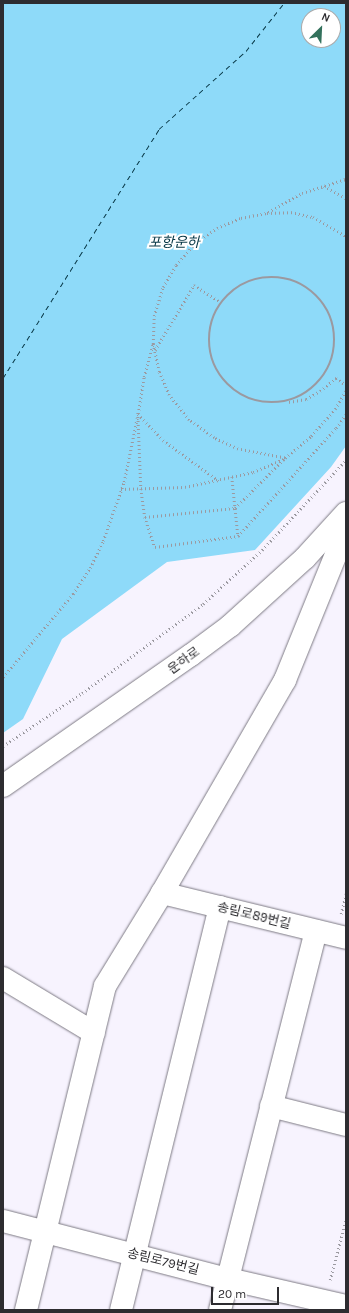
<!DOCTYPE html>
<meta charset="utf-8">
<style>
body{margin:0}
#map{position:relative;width:349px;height:1313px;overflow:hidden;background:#f7f3fe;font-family:Karla,"Noto Sans KR",sans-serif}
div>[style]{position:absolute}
.water>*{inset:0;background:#8edaf9}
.ferry>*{height:1px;margin-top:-0.5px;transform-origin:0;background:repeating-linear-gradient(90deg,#073746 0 5px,transparent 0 9px)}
.path>*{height:2.5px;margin-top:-1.25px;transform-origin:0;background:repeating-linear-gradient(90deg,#9b99a0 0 1px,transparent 0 4px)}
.path>.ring{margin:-1.25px;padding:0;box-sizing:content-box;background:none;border:2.5px solid #9b99a0;border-radius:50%}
.roads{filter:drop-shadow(0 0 1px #7d7a84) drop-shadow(0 0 1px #7d7a84)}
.minor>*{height:22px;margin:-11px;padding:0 11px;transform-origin:11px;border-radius:11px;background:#fff}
span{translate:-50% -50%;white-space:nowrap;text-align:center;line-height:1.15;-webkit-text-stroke:4px #fff;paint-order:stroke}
.street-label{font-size:13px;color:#2d2c30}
.water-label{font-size:14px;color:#073746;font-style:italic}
.frame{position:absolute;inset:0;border:4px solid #2d2c30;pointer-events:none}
.north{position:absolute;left:301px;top:8px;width:40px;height:40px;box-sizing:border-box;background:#fff;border:1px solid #ababac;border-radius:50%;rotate:24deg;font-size:11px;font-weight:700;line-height:16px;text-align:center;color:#2d2c30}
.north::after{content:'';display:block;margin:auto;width:14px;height:18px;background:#33715c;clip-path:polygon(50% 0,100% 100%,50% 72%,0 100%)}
.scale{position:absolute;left:211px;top:1287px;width:68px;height:18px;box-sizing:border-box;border:2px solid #2d2c30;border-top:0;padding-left:5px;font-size:12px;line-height:14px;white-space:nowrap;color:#2d2c30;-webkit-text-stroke:3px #fff;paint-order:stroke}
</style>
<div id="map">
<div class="water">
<div style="clip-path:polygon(evenodd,3px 3px,346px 3px,346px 446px,331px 467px,255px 550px,167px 562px,62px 639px,23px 719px,3px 733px,3px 3px,309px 16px,333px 16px,333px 40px,309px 40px,309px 16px)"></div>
</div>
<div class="ferry">
<div style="left:3px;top:378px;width:294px;rotate:-57.9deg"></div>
<div style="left:159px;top:129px;width:117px;rotate:-41.9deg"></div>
<div style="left:246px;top:51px;width:61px;rotate:-51.6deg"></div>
</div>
<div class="path">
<div style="left:324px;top:186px;width:25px;rotate:29deg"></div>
<div style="left:268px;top:212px;width:39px;rotate:-29deg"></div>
<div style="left:302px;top:193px;width:46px;rotate:-17.7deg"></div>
<div class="ring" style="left:209px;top:277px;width:123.5px;height:123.5px"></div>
<div style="left:155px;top:350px;width:76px;rotate:-59deg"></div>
<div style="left:194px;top:285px;width:31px;rotate:33deg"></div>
<div style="left:289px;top:402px;width:17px;rotate:-10deg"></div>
<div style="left:306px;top:399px;width:16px;rotate:-30deg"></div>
<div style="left:320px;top:391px;width:21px;rotate:-39deg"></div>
<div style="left:336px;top:378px;width:12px;rotate:35deg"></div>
<div style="left:138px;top:413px;width:76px;rotate:87.7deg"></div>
<div style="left:141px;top:489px;width:28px;rotate:82deg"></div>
<div style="left:145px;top:517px;width:32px;rotate:72deg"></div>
<div style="left:155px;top:547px;width:84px;rotate:-7.5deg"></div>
<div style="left:238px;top:536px;width:146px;rotate:-47.8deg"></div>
<div style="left:336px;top:428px;width:17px;rotate:-54deg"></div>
<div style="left:138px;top:414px;width:37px;rotate:-81deg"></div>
<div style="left:144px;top:377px;width:34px;rotate:-75deg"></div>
<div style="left:138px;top:414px;width:36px;rotate:46deg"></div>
<div style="left:163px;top:440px;width:69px;rotate:36.2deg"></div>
<div style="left:285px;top:458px;width:48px;rotate:-169.2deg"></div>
<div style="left:238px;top:449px;width:26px;rotate:-155deg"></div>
<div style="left:214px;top:438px;width:31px;rotate:-144deg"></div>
<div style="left:189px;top:420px;width:32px;rotate:-129deg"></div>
<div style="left:169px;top:395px;width:25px;rotate:-113deg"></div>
<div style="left:159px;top:372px;width:29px;rotate:-102deg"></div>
<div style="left:153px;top:344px;width:28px;rotate:-88deg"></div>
<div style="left:154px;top:316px;width:30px;rotate:-73deg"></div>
<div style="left:163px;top:287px;width:26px;rotate:-59deg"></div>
<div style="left:176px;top:265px;width:28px;rotate:-49deg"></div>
<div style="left:194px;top:244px;width:28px;rotate:-35deg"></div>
<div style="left:217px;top:228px;width:26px;rotate:-23deg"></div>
<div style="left:241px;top:218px;width:26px;rotate:-11deg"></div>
<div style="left:267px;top:213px;width:24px;rotate:-2deg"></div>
<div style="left:291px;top:212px;width:23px;rotate:13deg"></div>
<div style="left:313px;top:217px;width:38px;rotate:30deg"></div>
<div style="left:232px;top:477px;width:58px;rotate:84.1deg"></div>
<div style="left:121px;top:489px;width:64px;rotate:-1.8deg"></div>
<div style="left:185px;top:487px;width:70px;rotate:-12.4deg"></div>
<div style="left:253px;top:472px;width:33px;rotate:-23deg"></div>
<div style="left:145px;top:517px;width:90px;rotate:-5.7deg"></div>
<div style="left:235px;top:508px;width:71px;rotate:-45deg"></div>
<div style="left:285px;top:458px;width:34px;rotate:-40deg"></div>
<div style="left:311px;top:436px;width:36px;rotate:-48deg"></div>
<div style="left:335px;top:409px;width:21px;rotate:-59deg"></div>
<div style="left:3px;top:677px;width:109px;rotate:-49.9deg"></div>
<div style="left:73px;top:594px;width:31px;rotate:-57deg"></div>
<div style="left:90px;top:568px;width:30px;rotate:-64deg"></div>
<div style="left:103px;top:541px;width:63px;rotate:-70.4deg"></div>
<div style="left:124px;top:482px;width:65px;rotate:-78.5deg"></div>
<div style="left:3px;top:746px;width:95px;rotate:-33.9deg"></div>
<div style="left:82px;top:693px;width:150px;rotate:-36.3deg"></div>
<div style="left:203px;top:604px;width:80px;rotate:-42.5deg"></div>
<div style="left:262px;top:550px;width:123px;rotate:-47deg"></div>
<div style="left:341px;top:914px;width:21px;rotate:-76deg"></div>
<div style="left:330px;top:1280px;width:63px;rotate:-75.3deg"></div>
</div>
<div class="roads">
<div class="minor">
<div style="left:3px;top:786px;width:229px;rotate:-34.9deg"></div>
<div style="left:191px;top:655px;width:49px;rotate:-36.6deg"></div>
<div style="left:230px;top:626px;width:101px;rotate:-42.2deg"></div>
<div style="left:305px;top:558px;width:61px;rotate:-47.7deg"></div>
<div style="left:162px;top:893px;width:189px;rotate:13.7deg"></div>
<div style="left:3px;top:978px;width:106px;rotate:31.1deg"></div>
<div style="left:271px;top:1106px;width:77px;rotate:14.2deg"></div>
<div style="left:3px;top:1221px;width:232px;rotate:14.5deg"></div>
<div style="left:228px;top:1279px;width:121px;rotate:12.9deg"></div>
<div style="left:26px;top:1310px;width:333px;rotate:-76.3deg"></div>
<div style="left:105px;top:986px;width:109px;rotate:-58.5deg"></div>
<div style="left:162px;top:893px;width:246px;rotate:-60deg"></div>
<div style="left:285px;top:680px;width:162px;rotate:-67.9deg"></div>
<div style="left:121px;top:1310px;width:415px;rotate:-76.2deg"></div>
<div style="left:220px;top:1310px;width:391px;rotate:-75.8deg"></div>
</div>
</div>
<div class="street-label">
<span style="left:184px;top:661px;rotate:-36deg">운하로</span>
<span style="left:254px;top:916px;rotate:14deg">송림로89번길</span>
<span style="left:163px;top:1262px;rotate:14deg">송림로79번길</span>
</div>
<div class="water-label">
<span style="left:174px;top:243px">포항운하</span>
</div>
<div class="frame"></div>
<div class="north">N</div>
<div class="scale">20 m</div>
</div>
